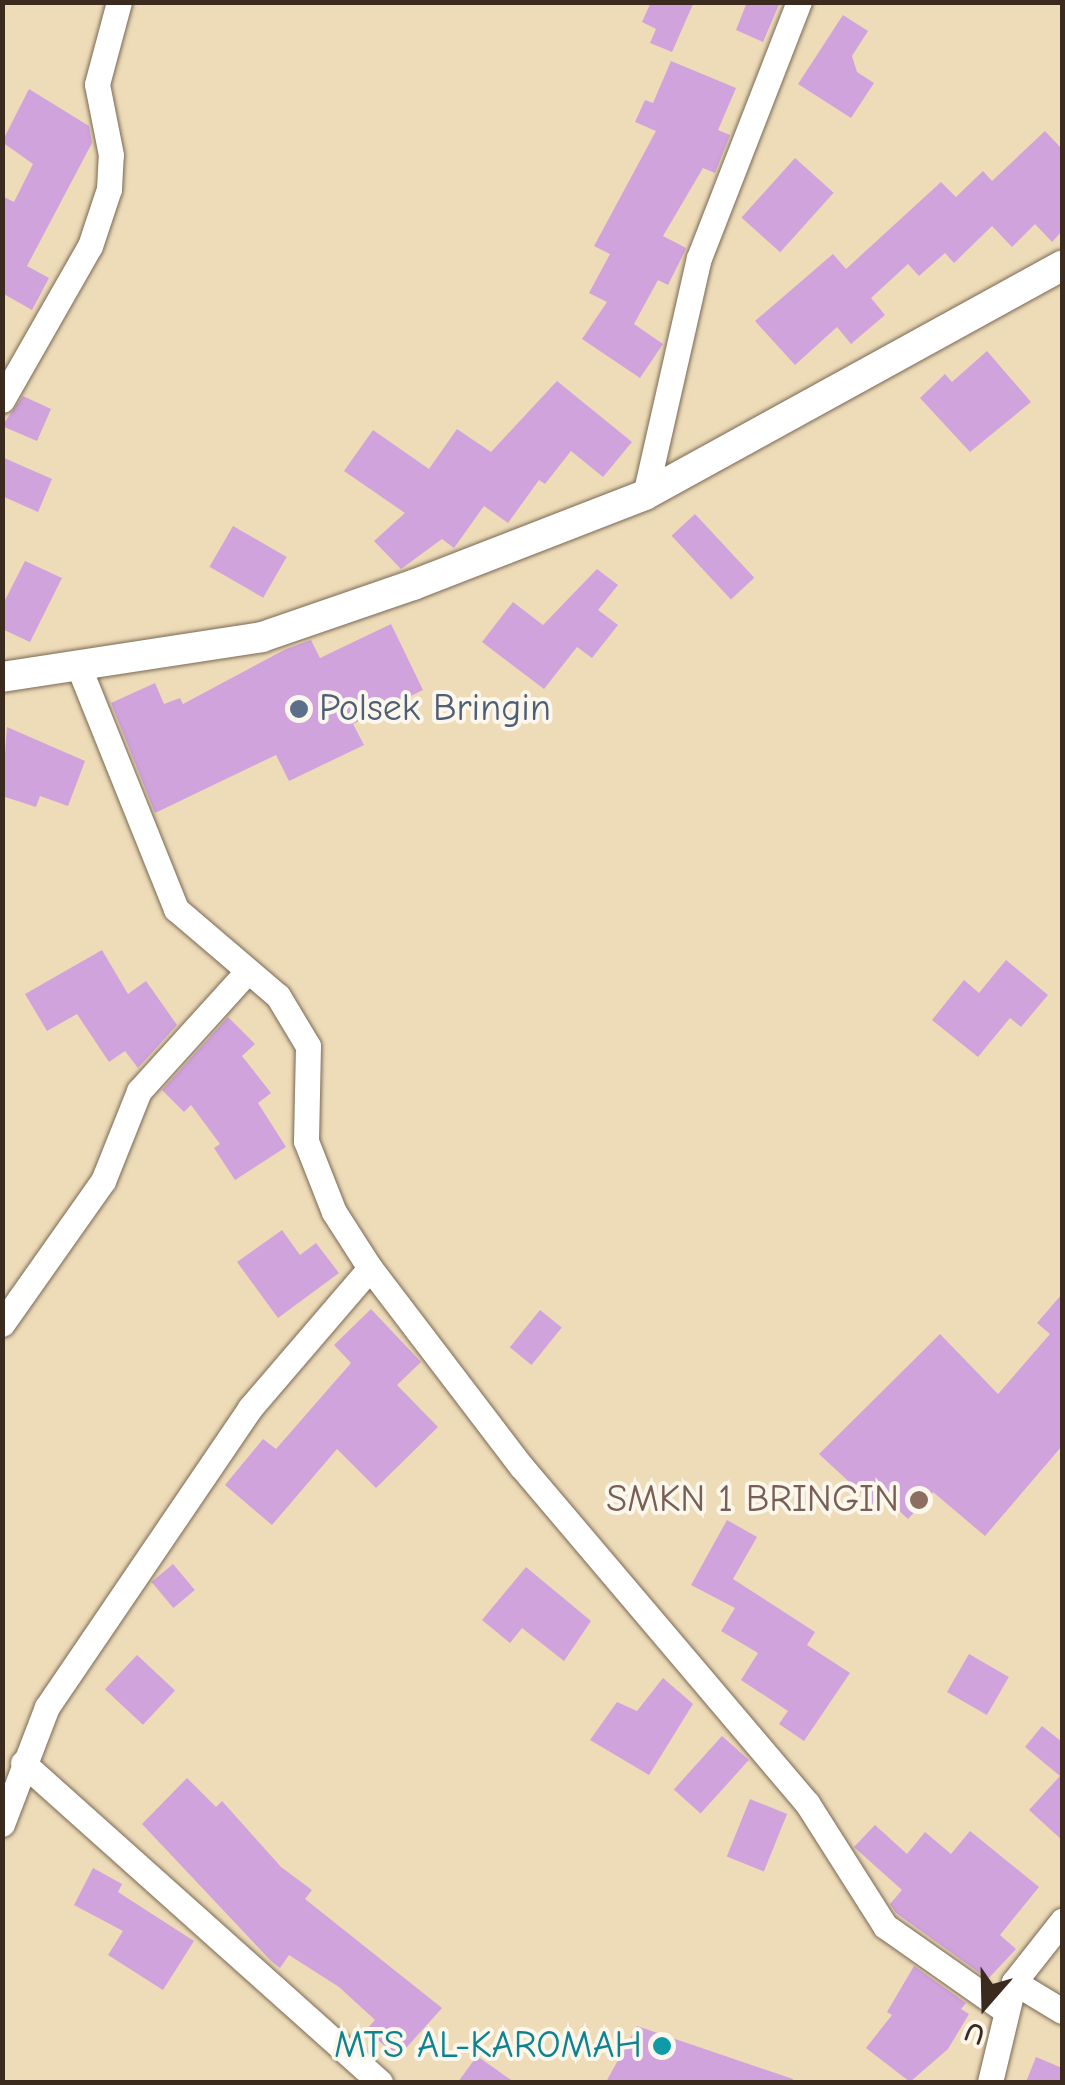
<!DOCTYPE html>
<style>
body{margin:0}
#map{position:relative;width:1065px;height:2085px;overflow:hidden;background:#eedcb9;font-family:"Comic Neue",sans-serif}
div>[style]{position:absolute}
.building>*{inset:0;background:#d0a3dc;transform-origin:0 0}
.roads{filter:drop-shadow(0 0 2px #7a6854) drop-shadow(0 0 2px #7a6854)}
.minor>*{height:25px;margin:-12.5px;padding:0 12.5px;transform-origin:12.5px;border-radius:12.5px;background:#fff}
.tertiary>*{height:30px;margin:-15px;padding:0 15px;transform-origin:15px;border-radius:15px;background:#fff}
.dots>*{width:28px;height:28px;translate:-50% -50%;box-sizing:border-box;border:5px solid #fbf7ec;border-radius:50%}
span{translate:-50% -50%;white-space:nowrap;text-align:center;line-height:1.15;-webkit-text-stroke:8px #fbf7ec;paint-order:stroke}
.service-label{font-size:38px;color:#4e5e75}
.left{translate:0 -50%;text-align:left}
.education-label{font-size:38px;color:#785e54}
.right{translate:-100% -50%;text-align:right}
.culture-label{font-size:38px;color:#0d838f}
.frame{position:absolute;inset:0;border:5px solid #3b2a1e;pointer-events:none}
.north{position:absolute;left:935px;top:1955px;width:100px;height:100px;-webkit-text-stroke:8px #fbf7ec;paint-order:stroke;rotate:200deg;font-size:28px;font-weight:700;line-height:40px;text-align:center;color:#3b2a1e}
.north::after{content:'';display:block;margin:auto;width:35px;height:45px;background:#3b2a1e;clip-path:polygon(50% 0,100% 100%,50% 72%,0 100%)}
</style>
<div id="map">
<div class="building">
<div style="clip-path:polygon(651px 2px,694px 2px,672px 52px,650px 43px,656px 29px,642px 22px)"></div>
<div style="clip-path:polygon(747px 2px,780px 2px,763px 42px,736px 30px)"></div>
<div style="clip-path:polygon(843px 15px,868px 31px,852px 56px,857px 72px,874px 83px,851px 118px,798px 84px)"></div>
<div style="clip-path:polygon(671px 61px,736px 88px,718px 130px,730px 135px,715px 173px,703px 168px,663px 236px,686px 248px,682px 257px,668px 285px,658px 280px,634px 324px,663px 344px,640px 378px,582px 339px,607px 302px,589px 293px,610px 254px,594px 246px,656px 131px,635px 122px,645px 100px,653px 103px)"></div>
<div style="clip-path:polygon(29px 89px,89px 126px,92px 143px,27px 266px,49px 278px,32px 310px,2px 293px,2px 196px,14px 202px,33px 164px,2px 142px)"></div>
<div style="clip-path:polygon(1045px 131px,1062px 149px,1062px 231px,1052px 242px,1035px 224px,1012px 247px,992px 226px,954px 263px,945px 253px,919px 276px,908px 264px,871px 298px,885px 315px,851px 344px,837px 327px,795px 365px,755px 321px,833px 254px,846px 269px,941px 182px,956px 197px,983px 171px,992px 181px)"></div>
<div style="left:795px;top:158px;width:52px;height:80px;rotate:42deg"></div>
<div style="clip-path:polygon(987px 351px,1031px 402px,970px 452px,920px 398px,945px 374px,952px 382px)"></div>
<div style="clip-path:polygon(557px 381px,632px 442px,603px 477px,571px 451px,545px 484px,539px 480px,508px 523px,484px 506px,454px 548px,442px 539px,401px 569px,374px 541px,405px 513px,344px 471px,373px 430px,429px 469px,457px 429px,491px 452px)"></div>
<div style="clip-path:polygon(23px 396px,51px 409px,37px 441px,2px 426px)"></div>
<div style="clip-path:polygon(2px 457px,52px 479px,38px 512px,2px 496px)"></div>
<div style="left:695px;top:514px;width:87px;height:32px;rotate:47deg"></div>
<div style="left:233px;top:526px;width:62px;height:47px;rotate:30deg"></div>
<div style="clip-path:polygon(25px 561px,62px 578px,30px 642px,2px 629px,2px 606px)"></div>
<div style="clip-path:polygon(597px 569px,618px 585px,598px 610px,618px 625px,592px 658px,577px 647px,544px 689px,482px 642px,513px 602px,543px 625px)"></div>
<div style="clip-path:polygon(391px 624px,423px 690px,353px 724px,364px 745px,289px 781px,276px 755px,155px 813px,111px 703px,155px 683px,164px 704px,180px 698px,183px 704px,286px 649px,311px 640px,320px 658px)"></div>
<div style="clip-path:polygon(7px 727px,85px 761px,68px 806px,40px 796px,36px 807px,2px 796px)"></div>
<div style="clip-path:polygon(102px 950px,128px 994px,146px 981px,177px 1025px,138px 1068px,125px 1051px,109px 1062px,77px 1014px,47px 1031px,25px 994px)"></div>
<div style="clip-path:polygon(1006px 960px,1048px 995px,1021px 1027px,1010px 1018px,978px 1057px,932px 1020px,964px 980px,979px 993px)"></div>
<div style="clip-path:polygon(228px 1017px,255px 1044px,242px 1056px,271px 1093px,258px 1103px,286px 1147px,235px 1180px,214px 1148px,220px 1144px,191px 1105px,184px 1112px,162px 1090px)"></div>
<div style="clip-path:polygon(282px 1230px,300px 1255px,316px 1243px,339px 1273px,278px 1318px,237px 1262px)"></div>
<div style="clip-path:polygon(1062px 1294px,1062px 1446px,985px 1536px,933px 1492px,908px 1519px,882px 1495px,873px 1504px,819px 1454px,940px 1334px,998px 1394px,1050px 1334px,1037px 1323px)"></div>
<div style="clip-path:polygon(371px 1309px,421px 1362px,397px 1385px,438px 1427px,376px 1488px,337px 1449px,272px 1525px,225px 1485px,263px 1439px,276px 1449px,351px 1363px,334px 1345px)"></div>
<div style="left:540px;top:1310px;width:28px;height:48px;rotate:39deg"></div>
<div style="clip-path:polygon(727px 1520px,757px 1537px,733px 1579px,815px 1632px,807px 1645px,850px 1673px,804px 1741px,779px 1724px,788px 1711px,741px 1680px,758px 1653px,721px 1631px,735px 1608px,691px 1585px)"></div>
<div style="left:173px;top:1564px;width:34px;height:28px;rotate:50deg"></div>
<div style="clip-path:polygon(526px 1567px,591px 1621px,564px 1661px,522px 1628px,510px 1643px,482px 1620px)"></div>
<div style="left:969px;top:1654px;width:46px;height:44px;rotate:30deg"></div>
<div style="left:137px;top:1655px;width:52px;height:47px;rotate:43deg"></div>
<div style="clip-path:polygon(663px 1678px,693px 1704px,649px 1775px,590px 1740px,617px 1702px,637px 1711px)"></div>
<div style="clip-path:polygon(1042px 1726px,1062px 1742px,1062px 1840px,1029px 1810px,1060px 1776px,1025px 1747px)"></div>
<div style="left:722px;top:1736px;width:36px;height:72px;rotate:42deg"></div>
<div style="clip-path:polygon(187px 1778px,216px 1807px,222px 1801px,281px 1867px,312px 1890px,305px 1899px,442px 2008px,398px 2057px,366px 2030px,375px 2020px,339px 1987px,289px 1955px,280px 1968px,271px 1961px,142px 1824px)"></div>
<div style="left:750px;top:1799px;width:40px;height:62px;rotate:22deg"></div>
<div style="clip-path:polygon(875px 1825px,907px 1854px,925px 1832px,951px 1854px,970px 1831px,1039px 1887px,1000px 1935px,1016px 1949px,988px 1979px,896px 1913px,890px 1904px,902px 1890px,854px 1847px)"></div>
<div style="clip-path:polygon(93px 1868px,122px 1884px,118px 1892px,194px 1941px,163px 1990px,108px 1955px,123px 1931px,74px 1905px)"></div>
<div style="clip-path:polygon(914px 1966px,966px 2003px,961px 2009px,969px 2014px,948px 2049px,910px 2082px,866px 2048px,892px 2015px,887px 2012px)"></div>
<div style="clip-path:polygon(637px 2026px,793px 2079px,792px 2082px,606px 2082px)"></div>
<div style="clip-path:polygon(477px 2056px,514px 2082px,458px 2082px)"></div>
<div style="clip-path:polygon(1036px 2057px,1062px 2068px,1062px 2082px,1026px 2082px)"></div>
</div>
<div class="roads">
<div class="minor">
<div style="left:2px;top:400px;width:177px;rotate:-60.3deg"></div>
<div style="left:90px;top:246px;width:60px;rotate:-71.6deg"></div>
<div style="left:109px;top:189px;width:34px;rotate:-87deg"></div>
<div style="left:111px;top:155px;width:72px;rotate:-101.2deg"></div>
<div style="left:97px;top:84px;width:85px;rotate:-75deg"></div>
<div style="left:645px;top:495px;width:243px;rotate:-77.2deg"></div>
<div style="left:699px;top:258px;width:275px;rotate:-68.7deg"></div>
<div style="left:80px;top:670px;width:258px;rotate:68.1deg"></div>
<div style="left:176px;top:909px;width:134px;rotate:40.5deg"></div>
<div style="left:278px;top:996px;width:58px;rotate:59deg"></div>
<div style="left:308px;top:1046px;width:95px;rotate:91.2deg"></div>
<div style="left:306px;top:1141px;width:76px;rotate:68.5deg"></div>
<div style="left:334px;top:1212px;width:67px;rotate:57.3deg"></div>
<div style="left:370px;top:1268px;width:249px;rotate:52.7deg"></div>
<div style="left:521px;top:1466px;width:442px;rotate:49.7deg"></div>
<div style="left:807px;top:1803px;width:146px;rotate:57.6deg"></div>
<div style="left:885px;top:1926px;width:144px;rotate:35.1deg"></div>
<div style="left:2px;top:1324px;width:175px;rotate:-54.8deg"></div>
<div style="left:103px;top:1181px;width:97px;rotate:-68.2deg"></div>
<div style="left:139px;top:1091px;width:161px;rotate:-47.8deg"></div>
<div style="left:23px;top:1763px;width:479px;rotate:41.8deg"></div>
<div style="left:2px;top:1824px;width:125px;rotate:-69deg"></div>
<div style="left:47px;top:1707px;width:361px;rotate:-55.8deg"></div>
<div style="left:250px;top:1408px;width:184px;rotate:-49.4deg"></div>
<div style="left:1014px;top:1982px;width:56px;rotate:31.1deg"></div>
<div style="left:990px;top:2082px;width:103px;rotate:-76.5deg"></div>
<div style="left:1014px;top:1982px;width:78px;rotate:-51.8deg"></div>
</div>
<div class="tertiary">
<div style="left:2px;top:677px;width:263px;rotate:-8.7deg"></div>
<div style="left:262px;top:637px;width:160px;rotate:-19deg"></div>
<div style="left:413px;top:585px;width:249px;rotate:-21.2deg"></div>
<div style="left:645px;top:495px;width:476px;rotate:-28.8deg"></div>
</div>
</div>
<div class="dots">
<div style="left:299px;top:709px;background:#5c6f8a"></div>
<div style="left:919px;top:1500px;background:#8d6e63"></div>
<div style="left:662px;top:2046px;background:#0f9aa8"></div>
</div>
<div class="service-label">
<span class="left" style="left:319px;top:709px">Polsek Bringin</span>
</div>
<div class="education-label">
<span class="right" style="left:899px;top:1500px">SMKN 1 BRINGIN</span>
</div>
<div class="culture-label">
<span class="right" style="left:642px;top:2046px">MTS AL-KAROMAH</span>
</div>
<div class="frame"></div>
<div class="north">U</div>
</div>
